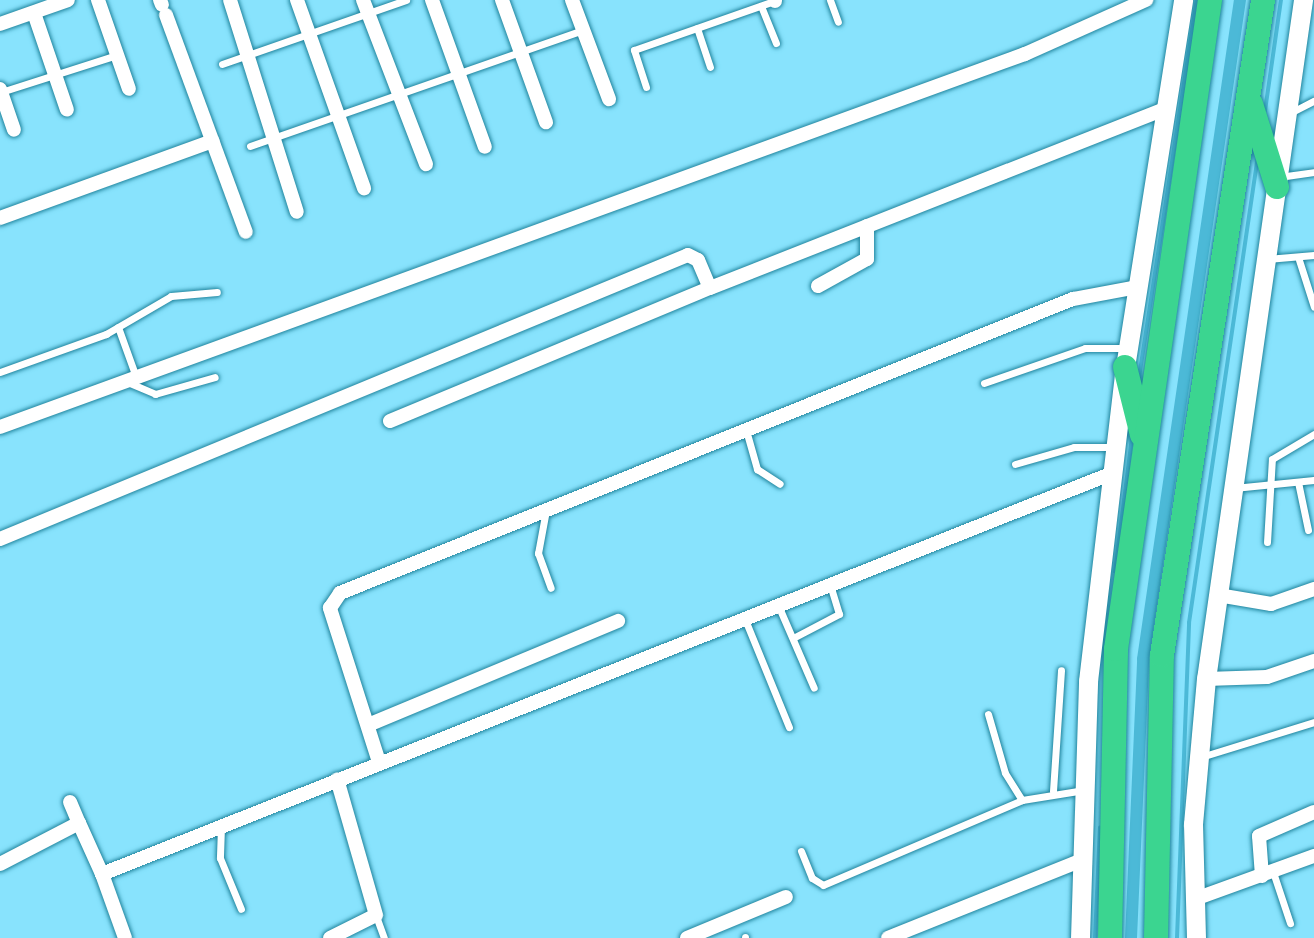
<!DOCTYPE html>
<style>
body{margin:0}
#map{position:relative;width:1314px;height:938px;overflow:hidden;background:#88e3fd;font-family:"Golos Text",sans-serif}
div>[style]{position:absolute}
.stream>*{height:3.5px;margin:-1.75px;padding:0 1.75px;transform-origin:1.75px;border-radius:1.75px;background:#4cb9d7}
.canal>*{height:12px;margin:-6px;padding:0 6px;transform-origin:6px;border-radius:6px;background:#4cb9d7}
.roads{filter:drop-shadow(0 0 2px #20849d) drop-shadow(0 0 2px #20849d)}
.lane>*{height:7px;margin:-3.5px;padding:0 3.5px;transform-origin:3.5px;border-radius:3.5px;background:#fff}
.street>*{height:14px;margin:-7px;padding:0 7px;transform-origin:7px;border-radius:7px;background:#fff}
.secondary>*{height:19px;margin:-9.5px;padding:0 9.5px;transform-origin:9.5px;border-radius:9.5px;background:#fff}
.highway>*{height:24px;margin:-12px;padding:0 12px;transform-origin:12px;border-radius:12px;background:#3bd590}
span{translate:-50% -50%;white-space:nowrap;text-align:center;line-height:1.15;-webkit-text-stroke:7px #88e3fd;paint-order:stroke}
</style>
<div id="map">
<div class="stream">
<div style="left:1265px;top:111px;width:112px;rotate:-81.8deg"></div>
<div style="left:1139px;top:378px;width:382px;rotate:-81.3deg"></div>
<div style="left:1115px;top:572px;width:135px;rotate:-82.8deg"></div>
<div style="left:1095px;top:938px;width:110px;rotate:-87.4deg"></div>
<div style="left:1177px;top:938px;width:315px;rotate:-87.8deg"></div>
<div style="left:1189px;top:623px;width:467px;rotate:-81.6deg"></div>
</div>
<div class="canal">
<div style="left:1131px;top:938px;width:279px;rotate:-87.5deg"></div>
<div style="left:1143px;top:659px;width:666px;rotate:-81.63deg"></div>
</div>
<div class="roads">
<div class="lane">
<div style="left:830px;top:0;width:23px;rotate:70deg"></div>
<div style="left:761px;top:6px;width:40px;rotate:68deg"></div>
<div style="left:697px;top:28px;width:41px;rotate:71.6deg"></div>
<div style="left:222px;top:64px;width:195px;rotate:-19.2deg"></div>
<div style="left:646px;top:87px;width:39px;rotate:-108deg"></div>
<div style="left:634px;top:50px;width:151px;rotate:-19.3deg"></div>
<div style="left:1px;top:92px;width:122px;rotate:-17.7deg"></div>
<div style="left:1290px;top:113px;width:27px;rotate:-27deg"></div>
<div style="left:250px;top:146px;width:353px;rotate:-19.2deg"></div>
<div style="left:1279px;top:177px;width:35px;rotate:-8deg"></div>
<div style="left:1267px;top:259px;width:47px;rotate:-4.9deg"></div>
<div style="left:1299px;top:260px;width:49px;rotate:72.3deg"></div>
<div style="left:118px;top:327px;width:53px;rotate:70.2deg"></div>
<div style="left:0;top:372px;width:113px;rotate:-19.7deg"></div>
<div style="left:106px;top:334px;width:75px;rotate:-30.3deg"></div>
<div style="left:171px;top:296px;width:46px;rotate:-5deg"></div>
<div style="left:125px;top:381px;width:33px;rotate:23deg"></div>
<div style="left:155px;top:394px;width:62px;rotate:-15.8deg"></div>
<div style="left:984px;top:383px;width:107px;rotate:-19.1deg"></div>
<div style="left:1085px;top:348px;width:43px"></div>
<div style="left:746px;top:430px;width:41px;rotate:74.2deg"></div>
<div style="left:757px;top:469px;width:27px;rotate:33deg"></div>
<div style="left:1015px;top:464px;width:61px;rotate:-16.1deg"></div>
<div style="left:1074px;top:447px;width:41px"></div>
<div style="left:1298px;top:482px;width:49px;rotate:78.2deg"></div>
<div style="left:1234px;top:488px;width:80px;rotate:-5.7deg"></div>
<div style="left:546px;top:510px;width:44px;rotate:100.5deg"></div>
<div style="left:538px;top:553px;width:37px;rotate:70deg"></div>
<div style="left:1267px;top:542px;width:83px;rotate:-86.6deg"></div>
<div style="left:1272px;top:459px;width:49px;rotate:-30.8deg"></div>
<div style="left:778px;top:605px;width:90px;rotate:66.6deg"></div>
<div style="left:744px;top:617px;width:119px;rotate:67.8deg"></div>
<div style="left:793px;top:638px;width:52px;rotate:-27.6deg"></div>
<div style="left:839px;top:614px;width:30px;rotate:-107deg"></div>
<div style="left:988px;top:714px;width:61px;rotate:73.9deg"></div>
<div style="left:1005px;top:773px;width:32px;rotate:58deg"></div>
<div style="left:1022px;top:800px;width:63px;rotate:-9.2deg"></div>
<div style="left:1201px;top:757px;width:118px;rotate:-17.2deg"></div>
<div style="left:1053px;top:791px;width:121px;rotate:-86.2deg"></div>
<div style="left:221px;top:827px;width:31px;rotate:92deg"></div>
<div style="left:220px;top:858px;width:55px;rotate:67.6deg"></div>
<div style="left:801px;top:851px;width:29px;rotate:68deg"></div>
<div style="left:812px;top:878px;width:13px;rotate:32deg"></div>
<div style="left:823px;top:885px;width:216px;rotate:-23.1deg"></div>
<div style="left:1273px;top:872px;width:54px;rotate:71.6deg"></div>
<div style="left:376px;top:916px;width:23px;rotate:70deg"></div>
<div style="left:745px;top:937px;width:1px;rotate:90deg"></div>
</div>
<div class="street">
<div style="left:98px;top:0;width:94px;rotate:70.8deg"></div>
<div style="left:160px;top:0;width:5px;rotate:68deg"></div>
<div style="left:230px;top:0;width:222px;rotate:72.5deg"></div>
<div style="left:297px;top:0;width:200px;rotate:70.4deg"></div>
<div style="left:363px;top:0;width:176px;rotate:69deg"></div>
<div style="left:432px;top:0;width:156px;rotate:70.2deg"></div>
<div style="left:502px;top:0;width:130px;rotate:70.2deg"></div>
<div style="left:572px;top:0;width:106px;rotate:69.5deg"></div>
<div style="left:775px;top:0;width:1px;rotate:90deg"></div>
<div style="left:34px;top:13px;width:102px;rotate:71.2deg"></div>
<div style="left:166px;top:15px;width:231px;rotate:69.8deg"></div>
<div style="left:0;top:24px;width:72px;rotate:-19.4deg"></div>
<div style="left:0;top:89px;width:43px;rotate:71.1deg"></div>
<div style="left:0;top:218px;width:226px;rotate:-19.9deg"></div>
<div style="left:818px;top:286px;width:56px;rotate:-28.9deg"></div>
<div style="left:867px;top:259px;width:33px;rotate:-90deg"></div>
<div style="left:390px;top:421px;width:347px;rotate:-22.6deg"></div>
<div style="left:0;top:427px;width:1091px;rotate:-20deg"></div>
<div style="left:1025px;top:54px;width:133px;rotate:-24.1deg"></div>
<div style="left:0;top:539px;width:744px;rotate:-22.43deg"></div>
<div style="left:688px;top:255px;width:11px;rotate:27deg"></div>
<div style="left:698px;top:260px;width:30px;rotate:67deg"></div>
<div style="left:710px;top:288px;width:490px;rotate:-21.5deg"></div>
<div style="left:1218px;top:595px;width:54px;rotate:9.6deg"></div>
<div style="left:1271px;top:604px;width:46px;rotate:-19.2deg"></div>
<div style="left:1206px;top:679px;width:61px;rotate:-1.9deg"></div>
<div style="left:1267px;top:677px;width:50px;rotate:-18.8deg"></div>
<div style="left:368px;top:725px;width:271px;rotate:-22.6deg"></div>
<div style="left:379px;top:762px;width:162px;rotate:-107.7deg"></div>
<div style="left:330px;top:608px;width:18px;rotate:-56deg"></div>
<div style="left:340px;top:593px;width:790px;rotate:-21.86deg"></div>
<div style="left:1073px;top:299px;width:66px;rotate:-10.5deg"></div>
<div style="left:70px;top:802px;width:23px;rotate:67deg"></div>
<div style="left:0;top:864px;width:89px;rotate:-27.4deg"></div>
<div style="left:79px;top:823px;width:56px;rotate:65.7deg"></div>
<div style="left:102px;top:874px;width:1084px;rotate:-21.64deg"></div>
<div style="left:102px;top:874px;width:68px;rotate:70.2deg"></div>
<div style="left:1262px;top:876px;width:40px;rotate:-94.3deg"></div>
<div style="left:1259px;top:836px;width:60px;rotate:-23.6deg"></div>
<div style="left:1195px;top:899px;width:127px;rotate:-19.9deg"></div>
<div style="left:330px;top:938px;width:51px;rotate:-26.6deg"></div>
<div style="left:376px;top:915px;width:141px;rotate:-106deg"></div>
<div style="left:687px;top:938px;width:107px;rotate:-22.5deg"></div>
<div style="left:888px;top:938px;width:209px;rotate:-21.9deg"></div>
</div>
<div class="secondary">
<div style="left:1080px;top:938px;width:257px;rotate:-88.2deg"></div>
<div style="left:1088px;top:681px;width:316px;rotate:-83.3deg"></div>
<div style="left:1125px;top:367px;width:372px;rotate:-81deg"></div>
<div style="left:1196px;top:938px;width:114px;rotate:-91.5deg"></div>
<div style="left:1193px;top:824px;width:146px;rotate:-84.9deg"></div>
<div style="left:1206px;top:679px;width:686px;rotate:-81.87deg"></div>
</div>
<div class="highway">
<div style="left:1251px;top:104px;width:87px;rotate:72.6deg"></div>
<div style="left:1125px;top:367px;width:70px;rotate:76deg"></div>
<div style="left:1110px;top:938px;width:289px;rotate:-88.8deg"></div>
<div style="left:1116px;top:649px;width:656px;rotate:-81.76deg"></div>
<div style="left:1156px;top:938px;width:283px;rotate:-88.8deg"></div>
<div style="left:1162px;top:655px;width:663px;rotate:-81.23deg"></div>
</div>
</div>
</div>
